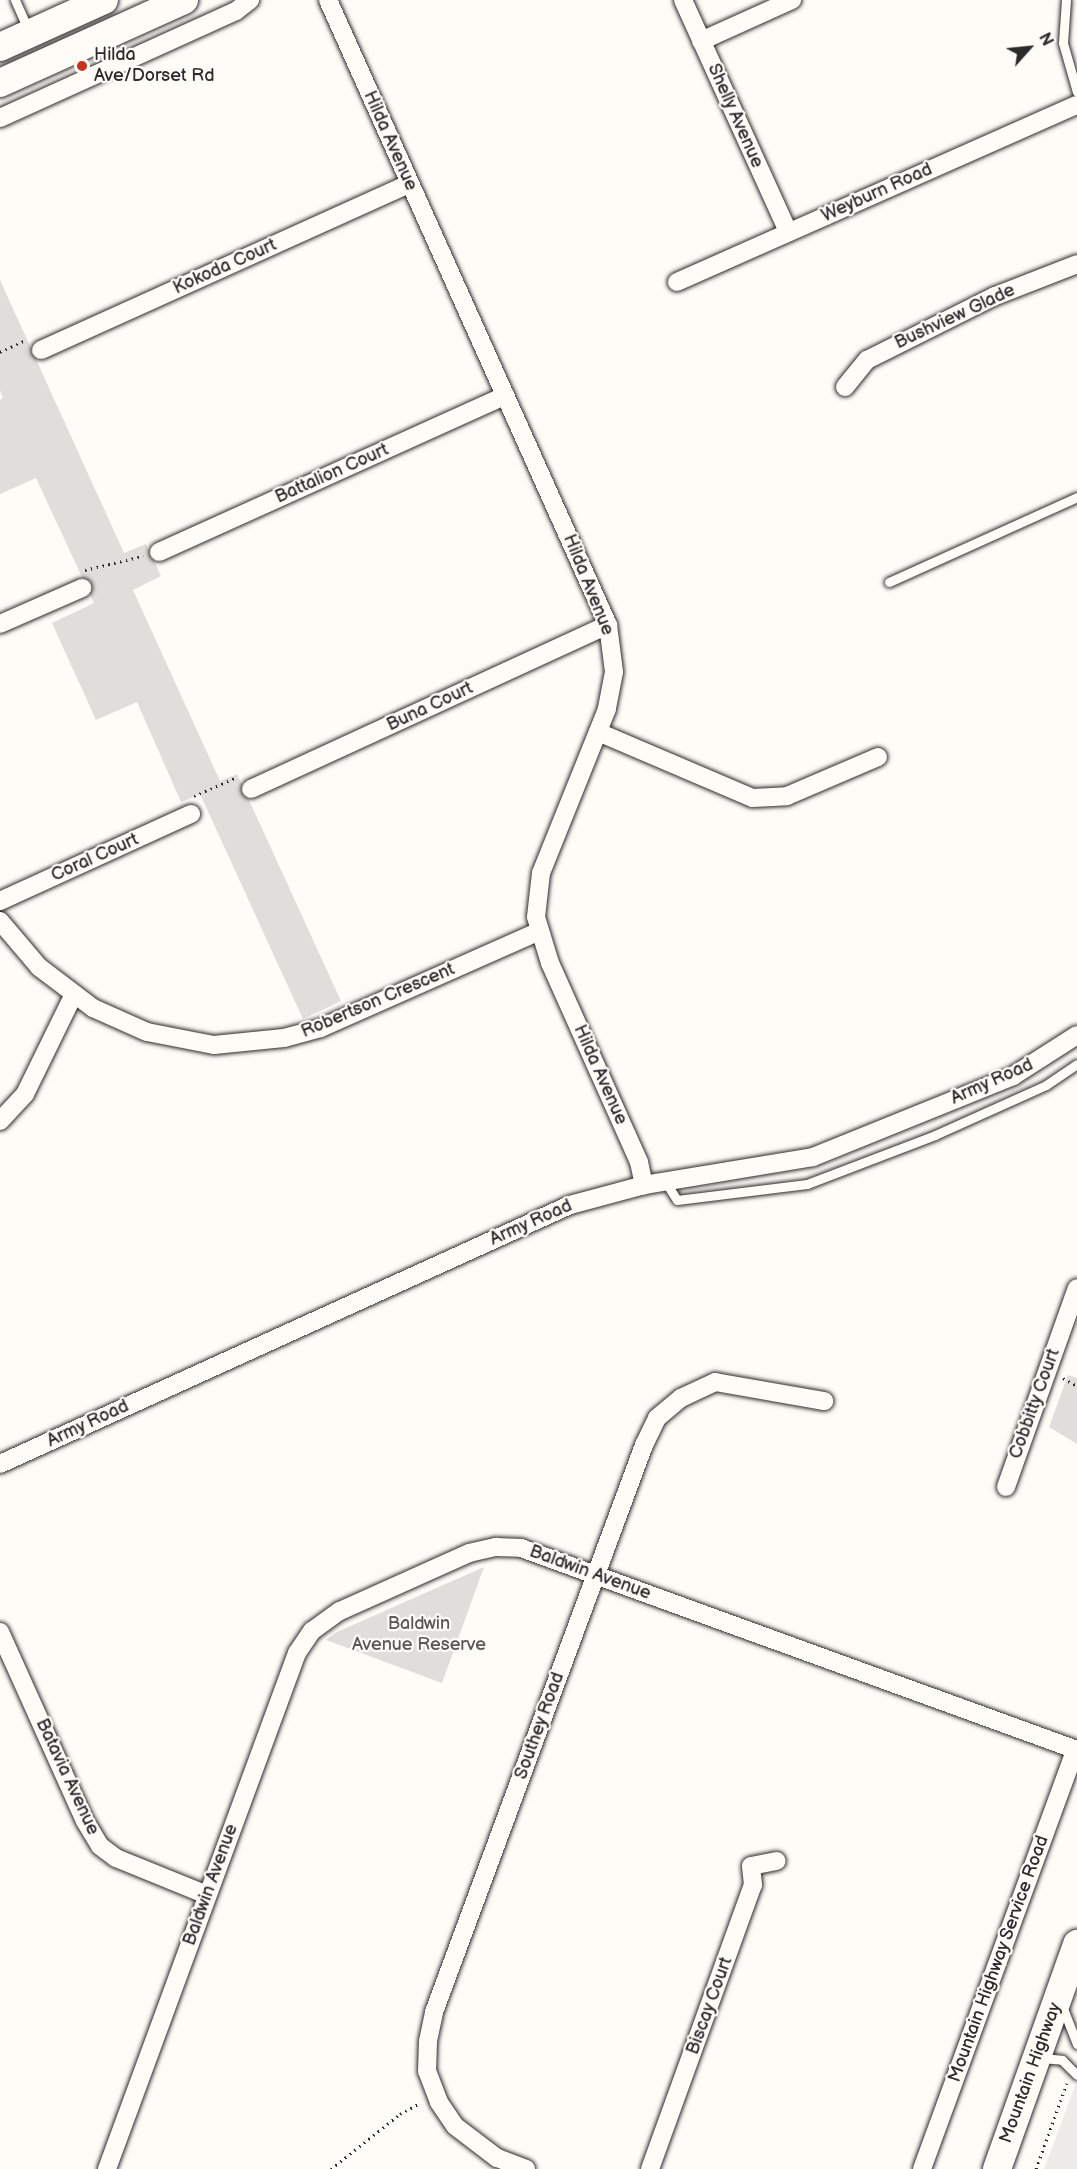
<!DOCTYPE html>
<style>
body{margin:0}
#map{position:relative;width:1077px;height:2169px;overflow:hidden;background:#fdfcf7;font-family:"Balsamiq Sans",sans-serif}
div>[style]{position:absolute}
.built>*{inset:0;background:#edece8}
.green>*{inset:0;background:#dfdeda}
.path>*{height:3px;margin-top:-1.5px;transform-origin:0;background:repeating-linear-gradient(90deg,#2b2b2b 0 1.5px,transparent 0 6px)}
.roads{filter:drop-shadow(0 0 2px #2b2b2b) drop-shadow(0 0 2px #2b2b2b)}
.service>*{height:9px;margin:-4.5px;padding:0 4.5px;transform-origin:4.5px;border-radius:4.5px;background:#fdfcf7}
.minor>*{height:18px;margin:-9px;padding:0 9px;transform-origin:9px;border-radius:9px;background:#fdfcf7}
.primary>*{height:28px;margin:-14px;padding:0 14px;transform-origin:14px;border-radius:14px;background:#fdfcf7}
.dots>*{width:16px;height:16px;translate:-50% -50%;box-sizing:border-box;border:3px solid #fdfcf7;border-radius:50%}
span{translate:-50% -50%;white-space:nowrap;text-align:center;line-height:1.15;-webkit-text-stroke:4.5px #fdfcf7;paint-order:stroke}
.poi-label{font-size:18px;color:#2b2b2b}
.left{translate:0 -50%;text-align:left}
.street-label{font-size:18px;color:#2b2b2b}
.park-label{font-size:18px;color:#585857}
.north{position:absolute;left:999px;top:18px;width:60px;height:60px;-webkit-text-stroke:4px #fdfcf7;paint-order:stroke;rotate:63deg;font-size:16px;font-weight:700;line-height:24px;text-align:center;color:#2b2b2b}
.north::after{content:'';display:block;margin:auto;width:21px;height:27px;background:#2b2b2b;clip-path:polygon(50% 0,100% 100%,50% 72%,0 100%)}
</style>
<div id="map">
<div class="built">
<div style="clip-path:polygon(1077px 2080px,1077px 2169px,1044px 2169px,1066px 2110px)"></div>
</div>
<div class="green">
<div style="clip-path:polygon(0 280px,124px 553px,146px 544px,161px 576px,133px 590px,220px 781px,237px 774px,341px 1001px,303px 1019px,200px 794px,181px 802px,137px 702px,96px 720px,52px 623px,94px 603px,36px 478px,0 494px,0 400px,3px 398px,0 390px)"></div>
<div style="clip-path:polygon(1068px 1375px,1077px 1378px,1077px 1444px,1049px 1427px)"></div>
<div style="clip-path:polygon(484px 1567px,442px 1683px,326px 1640px,337px 1632px)"></div>
</div>
<div class="path">
<div style="left:0;top:352px;width:29px;rotate:-25deg"></div>
<div style="left:85px;top:570px;width:60px;rotate:-13.6deg"></div>
<div style="left:194px;top:796px;width:47px;rotate:-23.8deg"></div>
<div style="left:1063px;top:1378px;width:16px;rotate:30deg"></div>
<div style="left:331px;top:2169px;width:88px;rotate:-38.6deg"></div>
<div style="left:400px;top:2114px;width:21px;rotate:-29deg"></div>
<div style="left:1036px;top:2169px;width:91px;rotate:-70.2deg"></div>
</div>
<div class="roads">
<div class="service">
<div style="left:15px;top:0;width:34px;rotate:66deg"></div>
<div style="left:1066px;top:0;width:43px;rotate:94deg"></div>
<div style="left:1063px;top:43px;width:51px;rotate:74.1deg"></div>
<div style="left:889px;top:582px;width:206px;rotate:-24.3deg"></div>
<div style="left:665px;top:1181px;width:22px;rotate:58deg"></div>
<div style="left:677px;top:1200px;width:131px;rotate:-7deg"></div>
<div style="left:807px;top:1184px;width:137px;rotate:-20.9deg"></div>
<div style="left:935px;top:1135px;width:122px;rotate:-24.2deg"></div>
<div style="left:1046px;top:1085px;width:37px;rotate:-34deg"></div>
<div style="left:1062px;top:2006px;width:41px;rotate:68.5deg"></div>
<div style="left:1041px;top:2058px;width:21px;rotate:5deg"></div>
<div style="left:1062px;top:2060px;width:21px;rotate:45deg"></div>
</div>
<div class="minor">
<div style="left:328px;top:0;width:685px;rotate:65.87deg"></div>
<div style="left:608px;top:625px;width:47px;rotate:82.7deg"></div>
<div style="left:614px;top:672px;width:38px;rotate:101deg"></div>
<div style="left:607px;top:709px;width:177px;rotate:111.9deg"></div>
<div style="left:541px;top:873px;width:44px;rotate:96.5deg"></div>
<div style="left:536px;top:917px;width:48px;rotate:73.1deg"></div>
<div style="left:550px;top:963px;width:218px;rotate:65.9deg"></div>
<div style="left:639px;top:1162px;width:24px;rotate:78deg"></div>
<div style="left:683px;top:0;width:255px;rotate:65.6deg"></div>
<div style="left:701px;top:41px;width:100px;rotate:-24.3deg"></div>
<div style="left:0;top:118px;width:259px;rotate:-24.4deg"></div>
<div style="left:236px;top:11px;width:18px;rotate:-38deg"></div>
<div style="left:677px;top:282px;width:437px;rotate:-23.9deg"></div>
<div style="left:41px;top:350px;width:403px;rotate:-24.3deg"></div>
<div style="left:845px;top:387px;width:35px;rotate:-51deg"></div>
<div style="left:867px;top:360px;width:143px;rotate:-26.6deg"></div>
<div style="left:995px;top:296px;width:88px;rotate:-21.3deg"></div>
<div style="left:159px;top:552px;width:380px;rotate:-24.3deg"></div>
<div style="left:0;top:624px;width:90px;rotate:-23.7deg"></div>
<div style="left:598px;top:732px;width:168px;rotate:23.1deg"></div>
<div style="left:753px;top:798px;width:34px;rotate:-3deg"></div>
<div style="left:787px;top:796px;width:99px;rotate:-23.2deg"></div>
<div style="left:251px;top:789px;width:393px;rotate:-24.7deg"></div>
<div style="left:0;top:901px;width:210px;rotate:-24.5deg"></div>
<div style="left:0;top:921px;width:60px;rotate:49.7deg"></div>
<div style="left:39px;top:967px;width:68px;rotate:37.2deg"></div>
<div style="left:93px;top:1008px;width:59px;rotate:24deg"></div>
<div style="left:147px;top:1032px;width:68px;rotate:11deg"></div>
<div style="left:214px;top:1045px;width:70px;rotate:-5.7deg"></div>
<div style="left:284px;top:1038px;width:38px;rotate:-15deg"></div>
<div style="left:321px;top:1028px;width:237px;rotate:-23.9deg"></div>
<div style="left:0;top:1121px;width:37px;rotate:-47deg"></div>
<div style="left:25px;top:1094px;width:109px;rotate:-63.9deg"></div>
<div style="left:0;top:1464px;width:626px;rotate:-24.44deg"></div>
<div style="left:570px;top:1205px;width:77px;rotate:-15.1deg"></div>
<div style="left:644px;top:1185px;width:171px;rotate:-9.4deg"></div>
<div style="left:813px;top:1157px;width:216px;rotate:-22deg"></div>
<div style="left:1013px;top:1076px;width:76px;rotate:-32.6deg"></div>
<div style="left:1006px;top:1487px;width:211px;rotate:-70.4deg"></div>
<div style="left:0;top:1632px;width:207px;rotate:65.8deg"></div>
<div style="left:85px;top:1821px;width:29px;rotate:59deg"></div>
<div style="left:100px;top:1846px;width:20px;rotate:37deg"></div>
<div style="left:116px;top:1858px;width:98px;rotate:22.1deg"></div>
<div style="left:107px;top:2169px;width:550px;rotate:-69.79deg"></div>
<div style="left:297px;top:1653px;width:27px;rotate:-56deg"></div>
<div style="left:312px;top:1631px;width:34px;rotate:-36deg"></div>
<div style="left:340px;top:1611px;width:141px;rotate:-24.2deg"></div>
<div style="left:469px;top:1553px;width:28px;rotate:-13deg"></div>
<div style="left:496px;top:1547px;width:25px;rotate:2deg"></div>
<div style="left:521px;top:1548px;width:592px;rotate:19.97deg"></div>
<div style="left:526px;top:2169px;width:31px;rotate:-159deg"></div>
<div style="left:497px;top:2158px;width:53px;rotate:-142.7deg"></div>
<div style="left:455px;top:2126px;width:29px;rotate:-124deg"></div>
<div style="left:439px;top:2102px;width:33px;rotate:-111deg"></div>
<div style="left:427px;top:2071px;width:30px;rotate:-88deg"></div>
<div style="left:428px;top:2041px;width:30px;rotate:-78deg"></div>
<div style="left:434px;top:2012px;width:605px;rotate:-69.68deg"></div>
<div style="left:644px;top:1445px;width:30px;rotate:-64deg"></div>
<div style="left:657px;top:1418px;width:31px;rotate:-40deg"></div>
<div style="left:681px;top:1398px;width:38px;rotate:-25deg"></div>
<div style="left:715px;top:1382px;width:111px;rotate:9.9deg"></div>
<div style="left:650px;top:2169px;width:302px;rotate:-70.1deg"></div>
<div style="left:753px;top:1885px;width:19px;rotate:-96deg"></div>
<div style="left:751px;top:1866px;width:26px;rotate:-11deg"></div>
<div style="left:922px;top:2169px;width:447px;rotate:-69.9deg"></div>
</div>
<div class="primary">
<div style="left:0;top:47px;width:114px;rotate:-24.3deg"></div>
<div style="left:0;top:83px;width:202px;rotate:-24.3deg"></div>
<div style="left:997px;top:2169px;width:239px;rotate:-70.4deg"></div>
</div>
</div>
<div class="dots">
<div style="left:82px;top:66px;background:#c8321e"></div>
</div>
<div class="poi-label">
<span class="left" style="left:94px;top:66px">Hilda<br>Ave/Dorset Rd</span>
</div>
<div class="street-label">
<span style="left:735px;top:116px;rotate:66deg">Shelly Avenue</span>
<span style="left:390px;top:141px;rotate:66deg">Hilda Avenue</span>
<span style="left:877px;top:193px;rotate:-24deg">Weyburn Road</span>
<span style="left:225px;top:267px;rotate:-24deg">Kokoda Court</span>
<span style="left:955px;top:317px;rotate:-25deg">Bushview Glade</span>
<span style="left:332px;top:474px;rotate:-24deg">Battalion Court</span>
<span style="left:588px;top:585px;rotate:68deg">Hilda Avenue</span>
<span style="left:430px;top:707px;rotate:-25deg">Buna Court</span>
<span style="left:95px;top:858px;rotate:-24deg">Coral Court</span>
<span style="left:378px;top:1001px;rotate:-23deg">Robertson Crescent</span>
<span style="left:600px;top:1075px;rotate:66deg">Hilda Avenue</span>
<span style="left:992px;top:1082px;rotate:-24deg">Army Road</span>
<span style="left:531px;top:1223px;rotate:-24deg">Army Road</span>
<span style="left:1035px;top:1404px;rotate:-70deg">Cobbitty Court</span>
<span style="left:88px;top:1424px;rotate:-25deg">Army Road</span>
<span style="left:590px;top:1573px;rotate:20deg">Baldwin Avenue</span>
<span style="left:540px;top:1726px;rotate:-70deg">Southey Road</span>
<span style="left:67px;top:1777px;rotate:65deg">Batavia Avenue</span>
<span style="left:211px;top:1885px;rotate:-70deg">Baldwin Avenue</span>
<span style="left:999px;top:1959px;rotate:-70deg">Mountain Highway Service Road</span>
<span style="left:710px;top:2006px;rotate:-70deg">Biscay Court</span>
<span style="left:1031px;top:2073px;rotate:-70deg">Mountain Highway</span>
</div>
<div class="park-label">
<span style="left:419px;top:1635px">Baldwin<br>Avenue Reserve</span>
</div>
<div class="north">N</div>
</div>
